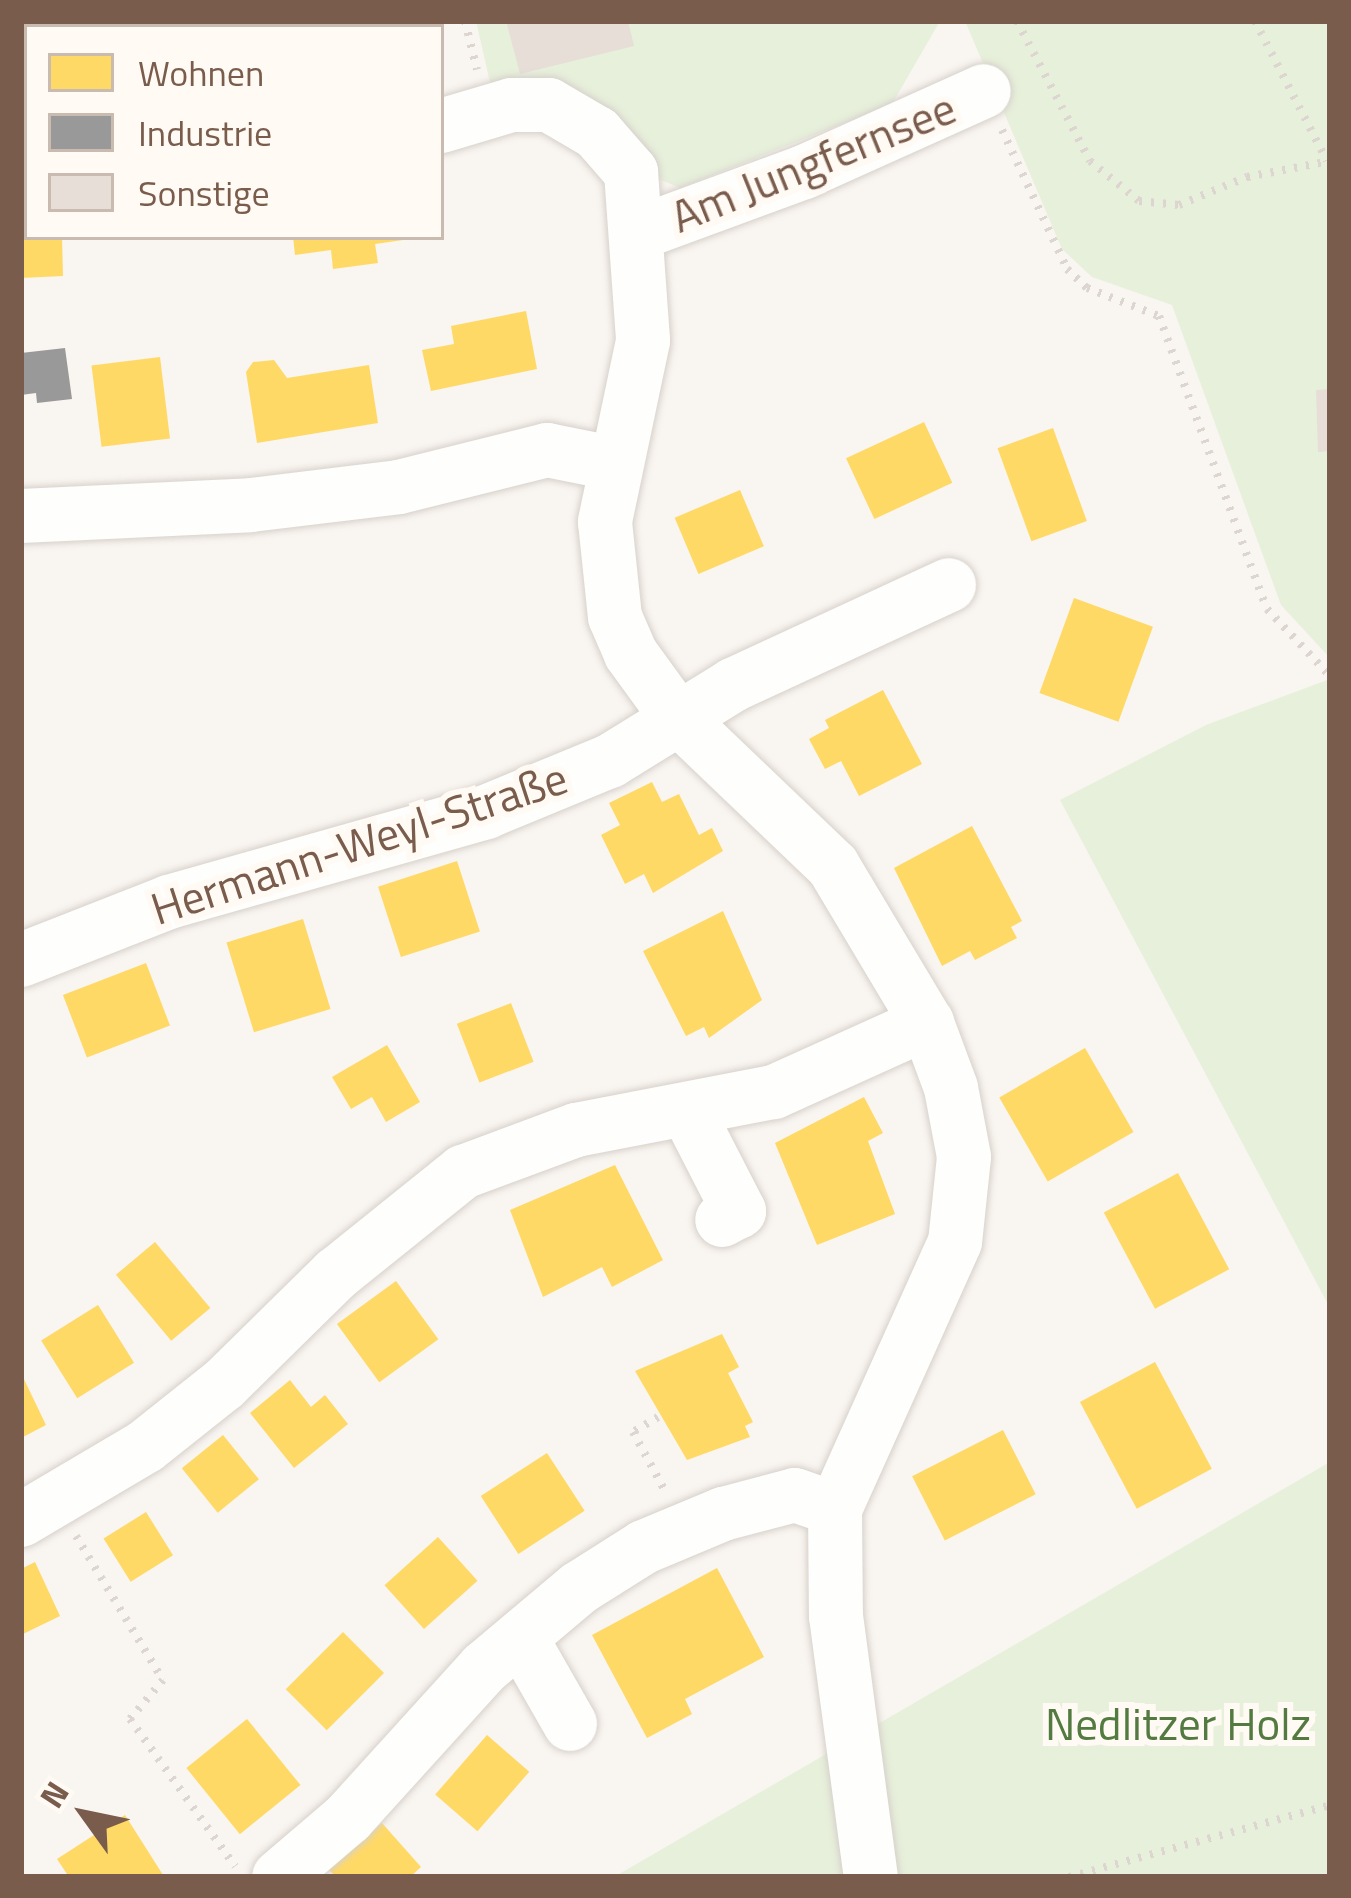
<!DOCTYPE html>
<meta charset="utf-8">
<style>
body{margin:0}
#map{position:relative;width:1351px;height:1898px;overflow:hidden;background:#f9f5f0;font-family:"Titillium Web",sans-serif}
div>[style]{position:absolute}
.green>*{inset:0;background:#e7f0db}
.homes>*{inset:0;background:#ffd966;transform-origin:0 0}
.industry>*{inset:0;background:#999}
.building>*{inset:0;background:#e6ded7}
.path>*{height:8px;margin-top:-4px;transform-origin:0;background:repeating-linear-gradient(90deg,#dcd5d0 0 3px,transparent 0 12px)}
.roads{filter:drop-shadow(0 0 3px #d7d1cb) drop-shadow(0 0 3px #d7d1cb)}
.minor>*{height:54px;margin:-27px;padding:0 27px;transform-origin:27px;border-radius:27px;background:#fefefd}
span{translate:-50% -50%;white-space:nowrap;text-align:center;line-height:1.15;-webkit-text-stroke:12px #fffaf3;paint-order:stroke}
.street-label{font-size:45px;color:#7a5c4d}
.park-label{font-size:45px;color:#537a41}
.frame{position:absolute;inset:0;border:24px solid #7a5c4d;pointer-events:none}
.legend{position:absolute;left:24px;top:24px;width:420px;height:216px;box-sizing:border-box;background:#fffaf3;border:3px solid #cabbb1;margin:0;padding:15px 21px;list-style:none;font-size:36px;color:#7a5c4d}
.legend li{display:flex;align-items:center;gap:24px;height:60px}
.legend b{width:60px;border:3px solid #cabbb1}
.north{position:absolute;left:24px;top:1754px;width:120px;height:120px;-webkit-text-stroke:9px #fffaf3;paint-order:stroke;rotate:303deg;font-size:33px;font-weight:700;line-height:48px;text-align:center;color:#7a5c4d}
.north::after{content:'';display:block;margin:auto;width:42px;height:54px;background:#7a5c4d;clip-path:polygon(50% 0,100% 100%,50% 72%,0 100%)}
</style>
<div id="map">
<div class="green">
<div style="clip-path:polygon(476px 21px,940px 21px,892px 104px,680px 188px,659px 179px,638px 139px,607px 112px,492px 91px)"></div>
<div style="clip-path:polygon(965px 21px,1330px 21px,1330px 658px,1281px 605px,1172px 305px,1092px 277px,1062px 249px)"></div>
<div style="clip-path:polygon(1330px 679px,1330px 1308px,1060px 800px,1206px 725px)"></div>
<div style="clip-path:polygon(1330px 1462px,1330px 1877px,614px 1877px)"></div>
</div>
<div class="homes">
<div style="left:61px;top:21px;width:149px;height:6px"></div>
<div style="left:295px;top:21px;width:106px;height:6px"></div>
<div style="clip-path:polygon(21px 223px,27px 237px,62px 237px,63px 276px,21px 278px)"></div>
<div style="clip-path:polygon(293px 237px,402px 237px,403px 240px,375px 244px,378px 263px,333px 269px,331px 250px,295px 255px)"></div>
<div style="clip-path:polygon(526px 311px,537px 369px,431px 391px,422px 350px,454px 344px,451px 326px)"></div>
<div style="left:160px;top:357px;width:82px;height:69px;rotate:83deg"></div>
<div style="clip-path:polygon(274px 360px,287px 378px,369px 365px,378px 423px,257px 443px,246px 372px,253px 362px)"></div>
<div style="left:924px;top:422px;width:67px;height:86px;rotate:65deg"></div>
<div style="left:1053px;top:428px;width:99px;height:59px;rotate:70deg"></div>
<div style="left:740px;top:490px;width:61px;height:71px;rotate:67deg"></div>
<div style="left:1074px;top:598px;width:84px;height:101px;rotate:20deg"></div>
<div style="clip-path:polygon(883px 690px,922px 764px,859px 796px,841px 761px,825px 769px,809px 739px,829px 728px,825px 720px)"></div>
<div style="clip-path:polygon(652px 782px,662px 802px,679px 794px,699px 835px,712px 828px,723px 851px,653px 893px,644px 874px,625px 884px,601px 835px,620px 825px,609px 803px)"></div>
<div style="clip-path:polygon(972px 826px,1022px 921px,1011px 927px,1017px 938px,975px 960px,970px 951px,942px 966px,894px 868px)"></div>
<div style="left:457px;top:861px;width:74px;height:83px;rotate:72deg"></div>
<div style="clip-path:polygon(723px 911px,762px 1000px,709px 1038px,704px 1027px,686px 1036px,643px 951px)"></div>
<div style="left:303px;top:919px;width:94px;height:80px;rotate:73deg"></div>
<div style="left:146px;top:963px;width:67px;height:89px;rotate:69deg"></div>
<div style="left:511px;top:1003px;width:63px;height:58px;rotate:69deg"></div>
<div style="clip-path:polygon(387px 1045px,420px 1102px,386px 1122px,372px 1097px,351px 1109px,332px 1077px)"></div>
<div style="left:1085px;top:1048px;width:97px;height:99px;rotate:60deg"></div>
<div style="clip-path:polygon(864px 1097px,883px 1133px,868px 1141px,895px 1214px,817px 1245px,775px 1143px)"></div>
<div style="clip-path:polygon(615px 1165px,663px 1260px,612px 1287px,602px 1267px,543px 1297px,510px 1210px)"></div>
<div style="left:1178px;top:1173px;width:109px;height:84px;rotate:62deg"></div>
<div style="left:155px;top:1242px;width:86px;height:51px;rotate:50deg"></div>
<div style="left:396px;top:1281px;width:72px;height:73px;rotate:54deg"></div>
<div style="left:98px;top:1305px;width:68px;height:67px;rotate:58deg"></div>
<div style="clip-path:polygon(722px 1334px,739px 1367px,728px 1373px,753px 1422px,745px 1426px,750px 1437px,687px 1460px,635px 1371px)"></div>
<div style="left:1155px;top:1362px;width:121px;height:85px;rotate:62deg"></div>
<div style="clip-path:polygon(21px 1373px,46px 1425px,21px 1438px)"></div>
<div style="clip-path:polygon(290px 1380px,311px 1407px,325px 1395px,348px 1424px,294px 1468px,250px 1413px)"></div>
<div style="left:1003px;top:1430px;width:72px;height:102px;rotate:63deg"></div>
<div style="left:223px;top:1435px;width:57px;height:53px;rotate:51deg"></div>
<div style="left:547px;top:1453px;width:69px;height:79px;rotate:57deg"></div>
<div style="left:146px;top:1512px;width:51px;height:50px;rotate:58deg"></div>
<div style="left:438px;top:1537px;width:59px;height:72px;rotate:48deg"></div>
<div style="clip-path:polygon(35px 1562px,60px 1616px,21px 1635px,21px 1569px)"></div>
<div style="clip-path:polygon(717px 1568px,764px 1657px,685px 1699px,692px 1714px,647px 1738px,592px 1635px)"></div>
<div style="left:343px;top:1632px;width:58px;height:81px;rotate:45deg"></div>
<div style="left:247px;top:1719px;width:85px;height:78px;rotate:51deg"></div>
<div style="left:487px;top:1735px;width:56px;height:79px;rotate:41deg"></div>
<div style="clip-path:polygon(125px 1815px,163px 1875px,69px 1877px,57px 1859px)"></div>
<div style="clip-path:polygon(382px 1823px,421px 1867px,410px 1877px,336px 1877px,329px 1870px)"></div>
</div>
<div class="industry">
<div style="clip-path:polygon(65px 348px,72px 399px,37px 403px,36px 393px,21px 395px,21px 353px)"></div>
</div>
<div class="building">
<div style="clip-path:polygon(506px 21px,628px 21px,634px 46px,520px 74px)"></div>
<div style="clip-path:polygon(1330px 389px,1330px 451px,1318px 452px,1316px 390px)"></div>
</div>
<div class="path">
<div style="left:465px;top:21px;width:50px;rotate:76.2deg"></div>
<div style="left:1017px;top:21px;width:158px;rotate:62.5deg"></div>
<div style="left:1090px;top:161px;width:63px;rotate:39.2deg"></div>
<div style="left:1139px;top:201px;width:40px;rotate:5.7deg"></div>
<div style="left:1179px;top:205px;width:74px;rotate:-22.4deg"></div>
<div style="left:1247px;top:177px;width:85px;rotate:-10.9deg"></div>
<div style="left:1255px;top:21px;width:157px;rotate:62.8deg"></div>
<div style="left:1002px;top:130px;width:153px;rotate:64.9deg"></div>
<div style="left:1067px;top:269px;width:28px;rotate:44deg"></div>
<div style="left:1087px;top:288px;width:77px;rotate:21.3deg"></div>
<div style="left:1159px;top:316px;width:312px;rotate:69.8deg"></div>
<div style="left:1267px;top:609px;width:92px;rotate:46.8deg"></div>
<div style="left:658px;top:1417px;width:29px;rotate:149deg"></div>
<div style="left:633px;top:1432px;width:65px;rotate:61.5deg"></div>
<div style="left:76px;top:1536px;width:168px;rotate:58.9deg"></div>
<div style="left:163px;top:1680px;width:51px;rotate:130.2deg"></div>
<div style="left:130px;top:1719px;width:181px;rotate:54.5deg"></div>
<div style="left:1069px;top:1877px;width:271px;rotate:-15.4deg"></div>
</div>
<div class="roads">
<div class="minor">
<div style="left:441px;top:126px;width:74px;rotate:-16.5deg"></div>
<div style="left:512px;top:105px;width:37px"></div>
<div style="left:549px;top:105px;width:56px;rotate:30.3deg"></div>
<div style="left:597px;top:133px;width:52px;rotate:48.9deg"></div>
<div style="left:631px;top:172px;width:169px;rotate:85.9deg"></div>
<div style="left:643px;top:341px;width:185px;rotate:101.9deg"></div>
<div style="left:605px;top:522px;width:96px;rotate:84deg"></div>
<div style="left:615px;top:617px;width:40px;rotate:66.6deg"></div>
<div style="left:631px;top:654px;width:77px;rotate:54deg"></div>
<div style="left:676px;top:716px;width:217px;rotate:43.7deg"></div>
<div style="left:833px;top:866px;width:183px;rotate:59.1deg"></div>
<div style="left:927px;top:1023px;width:69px;rotate:69.7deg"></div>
<div style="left:951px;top:1088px;width:70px;rotate:79.3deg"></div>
<div style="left:964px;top:1157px;width:85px;rotate:96deg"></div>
<div style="left:955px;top:1242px;width:293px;rotate:114.2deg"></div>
<div style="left:835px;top:1509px;width:107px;rotate:89.5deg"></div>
<div style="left:836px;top:1616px;width:263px;rotate:82.4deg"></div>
<div style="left:21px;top:163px;width:6px"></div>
<div style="left:641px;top:232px;width:174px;rotate:-20.2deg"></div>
<div style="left:804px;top:172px;width:197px;rotate:-24.2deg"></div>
<div style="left:21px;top:516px;width:230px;rotate:-2.7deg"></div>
<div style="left:251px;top:505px;width:149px;rotate:-6.9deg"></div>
<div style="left:399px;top:487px;width:153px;rotate:-14deg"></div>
<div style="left:547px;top:450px;width:71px;rotate:11.3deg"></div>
<div style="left:21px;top:960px;width:159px;rotate:-21.4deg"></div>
<div style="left:169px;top:902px;width:330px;rotate:-15.8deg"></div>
<div style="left:486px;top:812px;width:134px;rotate:-22.4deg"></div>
<div style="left:610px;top:761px;width:145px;rotate:-31.7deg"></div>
<div style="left:733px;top:685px;width:238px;rotate:-24.8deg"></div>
<div style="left:687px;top:1110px;width:114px;rotate:62.8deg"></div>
<div style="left:739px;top:1211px;width:19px;rotate:152deg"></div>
<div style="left:21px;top:1520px;width:145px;rotate:-30.6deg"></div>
<div style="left:146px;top:1446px;width:100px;rotate:-38.5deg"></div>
<div style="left:224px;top:1384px;width:157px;rotate:-44.5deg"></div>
<div style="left:336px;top:1274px;width:163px;rotate:-38.8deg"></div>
<div style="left:463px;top:1172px;width:121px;rotate:-20.4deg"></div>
<div style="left:576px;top:1130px;width:202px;rotate:-10.9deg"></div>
<div style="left:774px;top:1092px;width:168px;rotate:-24.3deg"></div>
<div style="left:521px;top:1638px;width:99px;rotate:60.3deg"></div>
<div style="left:279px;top:1877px;width:91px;rotate:-40.5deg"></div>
<div style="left:348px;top:1818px;width:202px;rotate:-47.8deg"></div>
<div style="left:484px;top:1668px;width:124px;rotate:-40.1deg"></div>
<div style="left:579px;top:1588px;width:77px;rotate:-32.2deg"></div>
<div style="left:644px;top:1547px;width:86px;rotate:-22.7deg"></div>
<div style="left:723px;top:1514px;width:74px;rotate:-14.8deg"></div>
<div style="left:795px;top:1495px;width:42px;rotate:19.3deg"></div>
</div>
</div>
<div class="street-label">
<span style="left:813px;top:162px;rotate:-22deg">Am Jungfernsee</span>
<span style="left:359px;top:843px;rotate:-18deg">Hermann-Weyl-Straße</span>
</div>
<div class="park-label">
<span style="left:1178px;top:1724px">Nedlitzer Holz</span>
</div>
<div class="frame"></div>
<ul class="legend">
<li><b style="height:33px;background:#ffd966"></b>Wohnen</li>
<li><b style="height:33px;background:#999"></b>Industrie</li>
<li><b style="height:33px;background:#e6ded7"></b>Sonstige</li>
</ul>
<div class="north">N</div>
</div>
